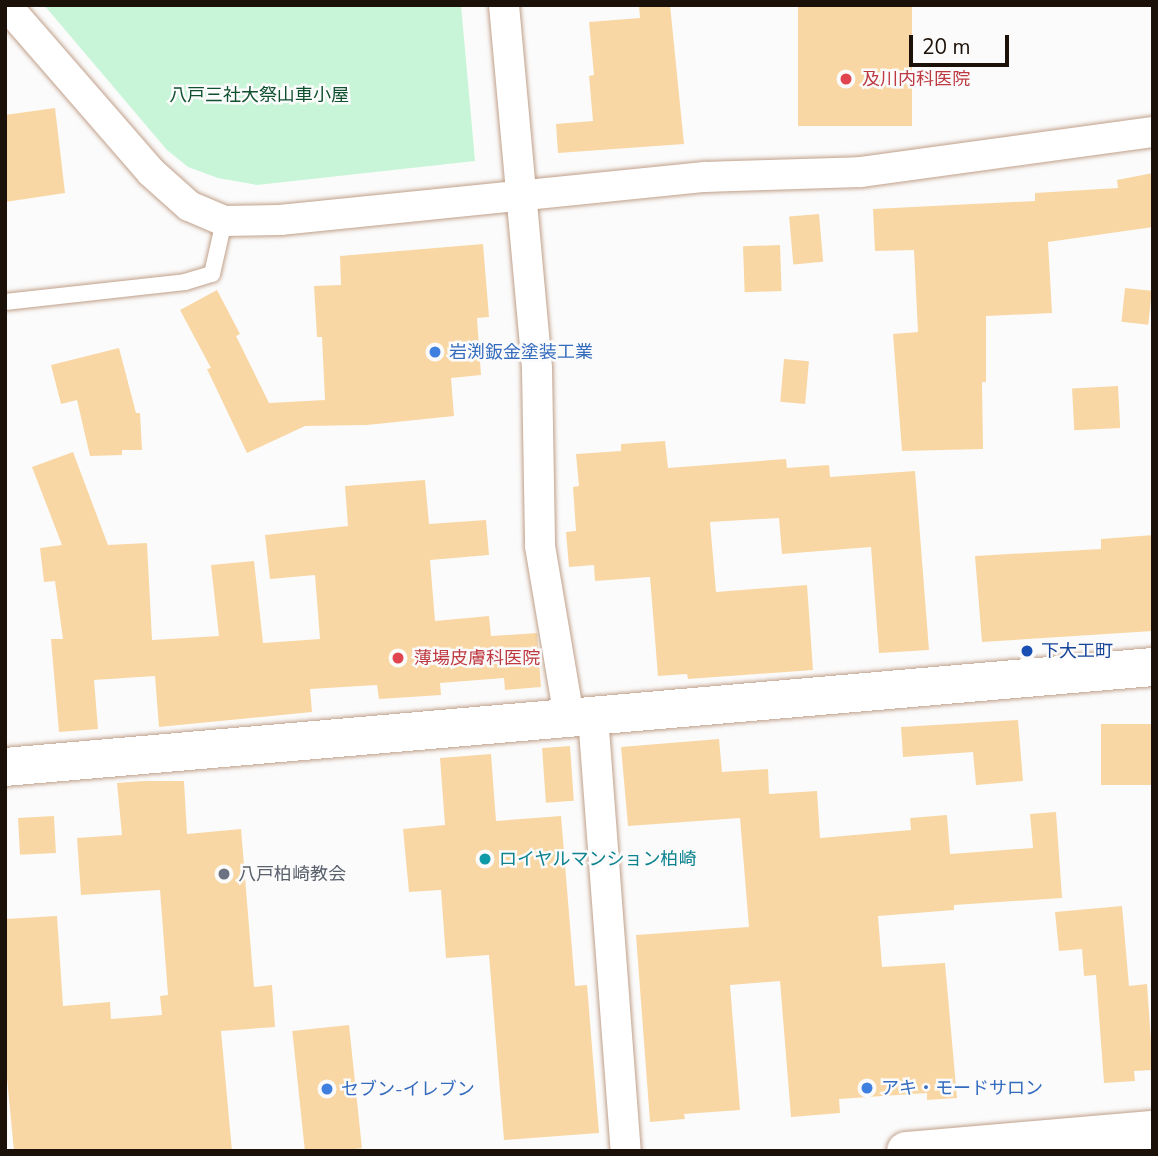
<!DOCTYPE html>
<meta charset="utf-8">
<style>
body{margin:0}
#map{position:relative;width:1158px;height:1156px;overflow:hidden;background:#fbfbfb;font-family:"Nunito Sans","Noto Sans JP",sans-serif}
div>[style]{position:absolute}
.green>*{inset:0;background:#c8f5d7}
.building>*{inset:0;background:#f9d7a4;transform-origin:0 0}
.roads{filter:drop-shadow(0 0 2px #c0a08a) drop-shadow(0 0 2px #c0a08a)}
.lane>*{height:16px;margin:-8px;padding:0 8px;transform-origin:8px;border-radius:8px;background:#fff}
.street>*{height:30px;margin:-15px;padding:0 15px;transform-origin:15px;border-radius:15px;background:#fff}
.secondary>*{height:38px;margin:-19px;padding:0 19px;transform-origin:19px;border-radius:19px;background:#fff}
.highway>*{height:38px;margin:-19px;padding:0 19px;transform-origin:19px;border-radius:19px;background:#fff}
.dots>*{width:19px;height:19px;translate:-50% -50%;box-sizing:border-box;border:4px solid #fbfbfb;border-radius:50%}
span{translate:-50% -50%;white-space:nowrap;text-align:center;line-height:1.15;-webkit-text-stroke:5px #fbfbfb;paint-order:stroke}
.health-label{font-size:18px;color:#be3a42}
.left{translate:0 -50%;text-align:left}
.park-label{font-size:18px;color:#0f502f}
.shop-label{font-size:18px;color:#366cbe}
.transit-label{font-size:18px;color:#164399}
.culture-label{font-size:18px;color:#0d838f}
.worship-label{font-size:18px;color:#5b616d}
.frame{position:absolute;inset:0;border:7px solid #1c1109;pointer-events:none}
.scale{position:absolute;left:909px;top:35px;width:100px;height:32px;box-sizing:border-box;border:4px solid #1c1109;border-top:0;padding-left:9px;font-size:21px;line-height:24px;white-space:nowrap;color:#1c1109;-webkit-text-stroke:5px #fbfbfb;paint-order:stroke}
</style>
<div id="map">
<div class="green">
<div style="clip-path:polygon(44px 5px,461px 5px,475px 161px,257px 185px,218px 178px,188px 167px,167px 150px)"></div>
</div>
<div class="building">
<div style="clip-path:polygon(639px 5px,670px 5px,684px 144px,558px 153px,556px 124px,593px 121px,589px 76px,594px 75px,589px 22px,640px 18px)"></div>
<div style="left:798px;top:5px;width:114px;height:121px"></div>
<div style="clip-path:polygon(55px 108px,65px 193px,5px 202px,5px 115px)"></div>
<div style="clip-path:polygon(1153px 173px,1153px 227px,1048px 242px,1052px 313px,986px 316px,986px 382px,982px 382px,983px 449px,902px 451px,893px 334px,918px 332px,914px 250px,875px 251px,873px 209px,1035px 201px,1035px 193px,1118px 188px,1117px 180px)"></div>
<div style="left:819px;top:214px;width:48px;height:30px;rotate:85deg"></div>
<div style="clip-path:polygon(483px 244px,489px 317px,477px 318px,481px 375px,451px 378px,454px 416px,367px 425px,305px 426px,247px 453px,207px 369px,211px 368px,180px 310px,217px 290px,240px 334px,236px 336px,269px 403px,325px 400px,322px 337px,317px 337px,314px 286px,341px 285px,340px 256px)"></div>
<div style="left:780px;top:245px;width:46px;height:37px;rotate:88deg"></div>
<div style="left:1125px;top:288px;width:27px;height:34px;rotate:6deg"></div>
<div style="clip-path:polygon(119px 348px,136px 413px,140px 413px,142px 450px,122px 450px,122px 455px,90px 456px,77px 400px,61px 404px,51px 365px)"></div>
<div style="left:784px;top:359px;width:25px;height:43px;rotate:5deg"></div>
<div style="left:1118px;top:386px;width:42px;height:46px;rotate:87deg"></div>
<div style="clip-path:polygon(665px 441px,668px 468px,786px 459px,787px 468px,829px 465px,830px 477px,915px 471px,929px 650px,879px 653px,871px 547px,782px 554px,779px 518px,710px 522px,716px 592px,807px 585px,813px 670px,688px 679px,687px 674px,658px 676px,650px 577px,595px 581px,594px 565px,569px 567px,566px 532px,576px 531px,573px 487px,579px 486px,576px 454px,621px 451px,621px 444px)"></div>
<div style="clip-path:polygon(73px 452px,108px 545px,147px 543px,152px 640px,219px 636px,211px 565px,254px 561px,263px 643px,320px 639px,315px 575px,270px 579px,265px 535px,348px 526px,345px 486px,425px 480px,429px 524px,486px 520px,489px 555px,430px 560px,435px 621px,489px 616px,491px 636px,537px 633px,541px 687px,505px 690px,504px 678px,440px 683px,441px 695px,379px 699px,377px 685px,310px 689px,312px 712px,159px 727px,155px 676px,94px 680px,98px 729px,59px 732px,51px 639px,63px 639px,55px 581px,44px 582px,40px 548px,62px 545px,32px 467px)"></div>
<div style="clip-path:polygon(1153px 535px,1153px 631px,982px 642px,975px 556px,1101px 549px,1101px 539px)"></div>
<div style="clip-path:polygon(1018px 720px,1023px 781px,976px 785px,973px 752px,903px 757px,901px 727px)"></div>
<div style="left:1153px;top:724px;width:61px;height:52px;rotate:90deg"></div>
<div style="clip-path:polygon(719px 739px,722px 772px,768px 769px,769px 794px,817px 791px,820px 838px,911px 830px,910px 818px,947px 815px,950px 854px,1033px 848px,1030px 814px,1056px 812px,1062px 898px,954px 905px,954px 910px,878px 916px,882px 967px,945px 963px,957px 1098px,927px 1100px,927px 1093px,839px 1099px,840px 1113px,791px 1117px,780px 981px,730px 985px,740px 1110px,684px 1114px,685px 1119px,650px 1122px,636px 935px,749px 927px,740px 818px,628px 826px,621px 747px)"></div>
<div style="left:570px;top:746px;width:55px;height:28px;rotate:86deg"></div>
<div style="clip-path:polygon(491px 754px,496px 821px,561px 816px,575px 986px,587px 985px,599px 1133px,504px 1140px,489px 955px,446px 958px,441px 890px,409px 892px,403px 829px,445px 825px,440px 758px)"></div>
<div style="clip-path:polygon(144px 781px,184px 781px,187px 834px,241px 829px,254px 987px,272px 985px,275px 1027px,221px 1031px,232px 1151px,14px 1151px,5px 1057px,5px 919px,57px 916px,63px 1006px,110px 1002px,111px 1019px,162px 1015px,160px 996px,168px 995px,160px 890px,81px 895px,77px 838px,122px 835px,117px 783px)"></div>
<div style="left:54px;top:816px;width:37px;height:36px;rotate:87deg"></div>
<div style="clip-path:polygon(1122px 906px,1129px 986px,1147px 984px,1153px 1070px,1134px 1071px,1135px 1081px,1104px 1083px,1096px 975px,1084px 976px,1082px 949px,1059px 951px,1055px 912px)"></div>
<div style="left:349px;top:1025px;width:124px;height:57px;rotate:84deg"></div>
</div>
<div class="roads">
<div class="lane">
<div style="left:5px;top:302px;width:181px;rotate:-6.3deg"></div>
<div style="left:185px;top:282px;width:28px;rotate:-17deg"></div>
<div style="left:212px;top:274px;width:54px;rotate:-77.2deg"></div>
</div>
<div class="street">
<div style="left:6px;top:5px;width:221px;rotate:49deg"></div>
<div style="left:151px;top:172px;width:51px;rotate:41.8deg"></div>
<div style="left:189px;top:206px;width:38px;rotate:23deg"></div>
<div style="left:224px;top:221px;width:56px;rotate:-1deg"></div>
<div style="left:280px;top:220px;width:427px;rotate:-5.8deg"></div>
<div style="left:705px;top:177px;width:155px;rotate:-1.8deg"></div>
<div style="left:860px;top:172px;width:296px;rotate:-7.8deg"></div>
<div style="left:504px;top:5px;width:365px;rotate:84.8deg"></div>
<div style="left:537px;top:369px;width:177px;rotate:89deg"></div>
<div style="left:540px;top:546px;width:174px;rotate:80.4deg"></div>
<div style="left:593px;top:716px;width:436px;rotate:85.7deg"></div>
</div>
<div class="secondary">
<div style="left:5px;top:767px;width:1152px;rotate:-4.98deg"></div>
</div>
<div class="highway">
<div style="left:906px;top:1151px;width:248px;rotate:-4.9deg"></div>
</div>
</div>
<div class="dots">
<div style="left:846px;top:79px;background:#e0444e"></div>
<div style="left:435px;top:352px;background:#3f7fe0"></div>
<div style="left:1027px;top:651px;background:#1a4fb4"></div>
<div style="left:398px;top:658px;background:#e0444e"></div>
<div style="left:485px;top:859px;background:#0f9aa8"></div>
<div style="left:224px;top:874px;background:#6b7280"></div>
<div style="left:867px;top:1088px;background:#3f7fe0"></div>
<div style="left:327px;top:1089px;background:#3f7fe0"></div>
</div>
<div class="health-label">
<span class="left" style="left:862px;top:79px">及川内科医院</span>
<span class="left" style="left:414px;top:658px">薄場皮膚科医院</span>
</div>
<div class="park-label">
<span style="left:259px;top:95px">八戸三社大祭山車小屋</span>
</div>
<div class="shop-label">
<span class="left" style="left:449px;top:352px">岩渕鈑金塗装工業</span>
<span class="left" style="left:881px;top:1088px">アキ・モードサロン</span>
<span class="left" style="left:341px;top:1089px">セブン-イレブン</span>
</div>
<div class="transit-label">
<span class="left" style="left:1041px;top:651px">下大工町</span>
</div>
<div class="culture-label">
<span class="left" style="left:499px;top:859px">ロイヤルマンション柏崎</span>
</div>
<div class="worship-label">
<span class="left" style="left:238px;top:874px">八戸柏崎教会</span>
</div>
<div class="frame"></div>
<div class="scale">20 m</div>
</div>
